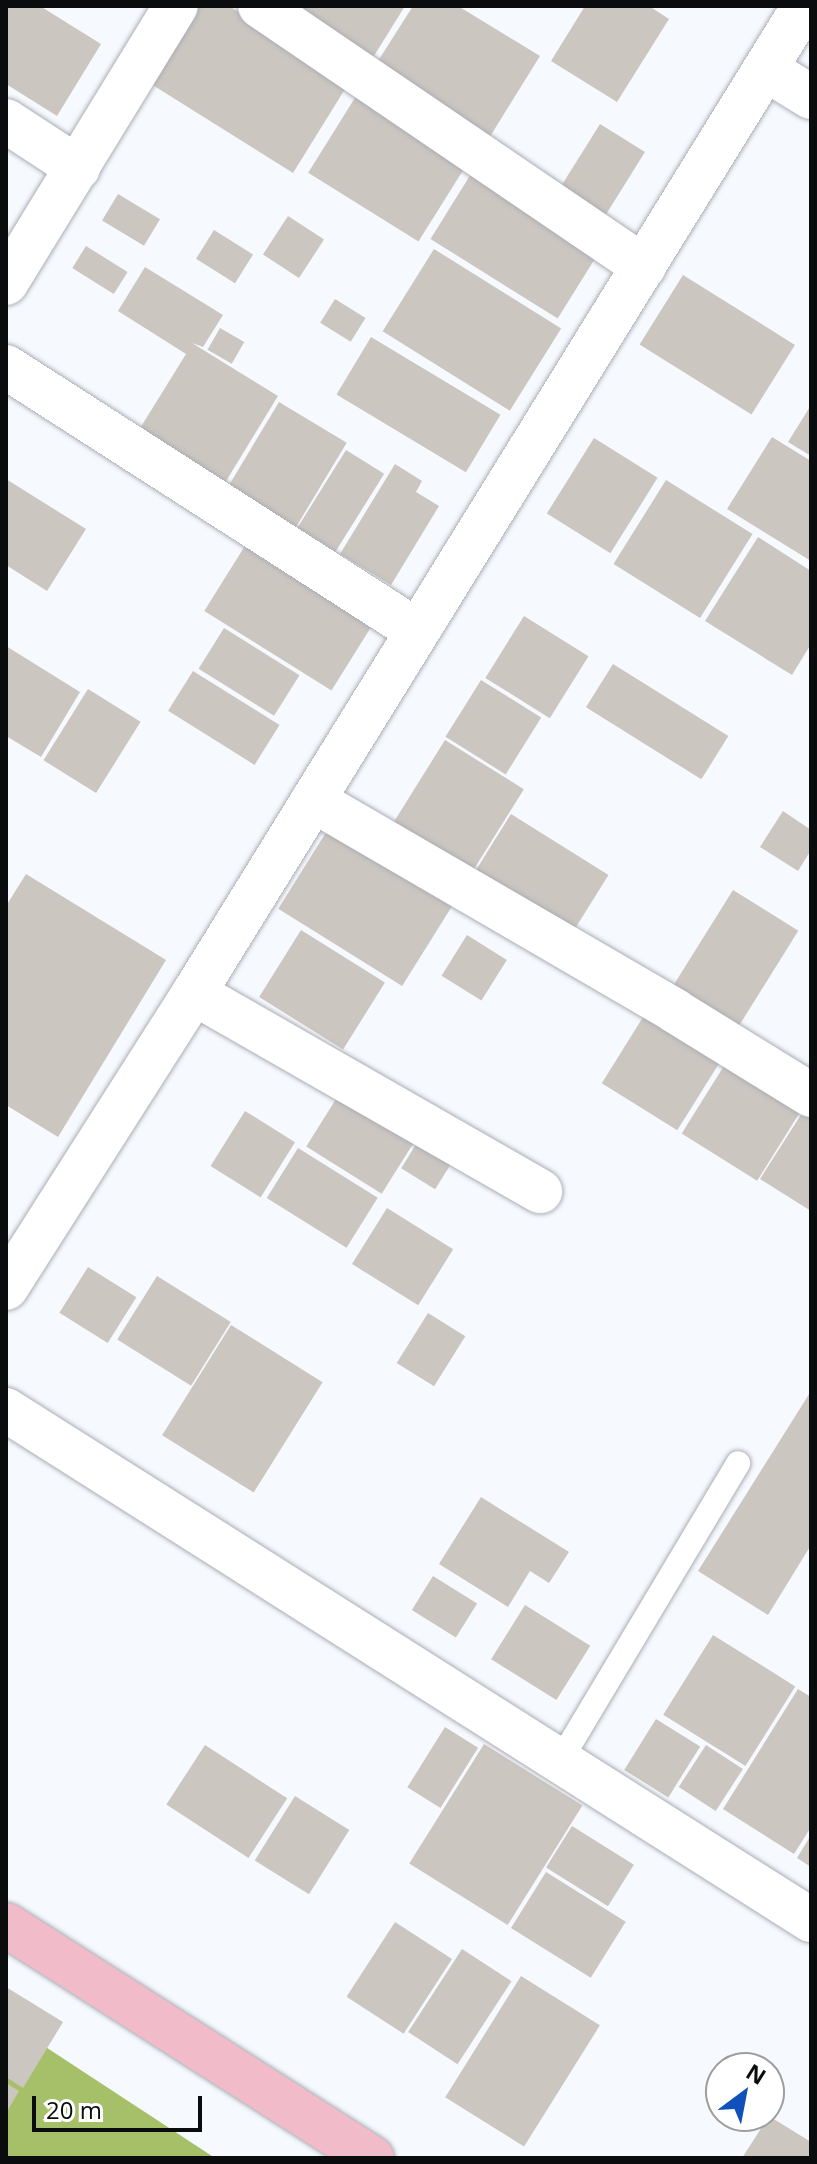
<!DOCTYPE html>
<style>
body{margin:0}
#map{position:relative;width:817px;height:2164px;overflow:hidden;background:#f6f9fe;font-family:"Open Sans",sans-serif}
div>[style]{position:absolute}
.forest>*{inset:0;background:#a5c069}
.building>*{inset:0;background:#ccc6c1;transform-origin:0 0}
.roads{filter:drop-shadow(0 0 2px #aaaeb4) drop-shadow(0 0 2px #aaaeb4)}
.service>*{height:24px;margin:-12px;padding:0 12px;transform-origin:12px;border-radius:12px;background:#fff}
.minor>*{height:44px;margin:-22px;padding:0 22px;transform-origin:22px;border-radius:22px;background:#fff}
.tertiary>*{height:44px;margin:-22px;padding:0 22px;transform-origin:22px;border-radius:22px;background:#fff}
.primary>*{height:44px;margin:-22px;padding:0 22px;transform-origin:22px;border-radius:22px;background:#f2bbca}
span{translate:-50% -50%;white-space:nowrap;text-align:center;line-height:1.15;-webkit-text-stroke:6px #fff;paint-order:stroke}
.frame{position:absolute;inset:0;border:8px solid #0a0c0d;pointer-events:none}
.north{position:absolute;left:705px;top:2052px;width:80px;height:80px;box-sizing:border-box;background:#fff;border:2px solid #9d9e9e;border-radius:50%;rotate:32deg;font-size:22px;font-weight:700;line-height:32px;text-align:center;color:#0a0c0d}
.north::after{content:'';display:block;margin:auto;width:28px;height:36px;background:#1050bb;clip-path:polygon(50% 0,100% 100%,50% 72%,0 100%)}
.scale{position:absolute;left:32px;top:2096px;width:170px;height:36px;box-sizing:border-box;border:4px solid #0a0c0d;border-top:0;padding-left:10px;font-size:24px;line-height:28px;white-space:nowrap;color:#0a0c0d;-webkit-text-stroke:6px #fff;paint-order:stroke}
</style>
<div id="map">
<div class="forest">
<div style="clip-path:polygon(6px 2021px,215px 2158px,6px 2158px)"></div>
</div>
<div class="building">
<div style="clip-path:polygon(6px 6px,40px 6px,101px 44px,57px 116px,6px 84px)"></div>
<div style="clip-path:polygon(199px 6px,229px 6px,350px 81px,293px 173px,151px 84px)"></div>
<div style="clip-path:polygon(274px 6px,405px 6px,369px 64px)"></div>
<div style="clip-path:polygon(413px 6px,458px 6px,540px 56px,486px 143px,371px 72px)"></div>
<div style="clip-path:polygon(585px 6px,649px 6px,669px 19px,617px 102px,551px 61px)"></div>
<div style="left:358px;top:93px;width:130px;height:94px;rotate:32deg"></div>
<div style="left:600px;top:124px;width:53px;height:75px;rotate:32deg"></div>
<div style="left:476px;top:166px;width:150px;height:86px;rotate:32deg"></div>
<div style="left:118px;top:194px;width:49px;height:31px;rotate:31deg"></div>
<div style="left:288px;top:216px;width:43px;height:46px;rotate:33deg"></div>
<div style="left:214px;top:230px;width:46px;height:34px;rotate:32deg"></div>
<div style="left:86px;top:246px;width:49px;height:26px;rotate:32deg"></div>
<div style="left:434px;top:249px;width:150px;height:97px;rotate:32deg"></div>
<div style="clip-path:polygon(145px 267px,223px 315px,203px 347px,192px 343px,278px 396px,220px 491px,134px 438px,186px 354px,118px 311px)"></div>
<div style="left:683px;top:275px;width:132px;height:82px;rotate:32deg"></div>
<div style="left:335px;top:299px;width:36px;height:28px;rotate:32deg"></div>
<div style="left:220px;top:328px;width:28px;height:25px;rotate:30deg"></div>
<div style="left:371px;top:337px;width:151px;height:67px;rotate:31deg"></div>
<div style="left:279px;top:402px;width:79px;height:107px;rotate:31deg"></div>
<div style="clip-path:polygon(811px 405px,811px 456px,788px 442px)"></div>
<div style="clip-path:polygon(772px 437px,811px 461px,811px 561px,727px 509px)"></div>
<div style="left:594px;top:438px;width:75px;height:89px;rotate:32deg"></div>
<div style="left:346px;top:450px;width:45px;height:92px;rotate:32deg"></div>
<div style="clip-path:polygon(395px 464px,422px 481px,416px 492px,439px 506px,391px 585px,340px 554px)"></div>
<div style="clip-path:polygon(6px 479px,86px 529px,47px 591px,6px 565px)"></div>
<div style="left:666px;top:480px;width:102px;height:99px;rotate:32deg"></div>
<div style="left:253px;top:533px;width:150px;height:92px;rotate:32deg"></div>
<div style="clip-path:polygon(758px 537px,811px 571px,811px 644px,792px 675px,705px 621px)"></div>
<div style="left:524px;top:616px;width:76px;height:73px;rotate:32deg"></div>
<div style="left:224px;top:628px;width:89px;height:48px;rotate:32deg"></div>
<div style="clip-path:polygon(6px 646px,80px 692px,41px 757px,6px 736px)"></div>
<div style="left:613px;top:664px;width:136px;height:51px;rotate:32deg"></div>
<div style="left:193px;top:671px;width:102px;height:47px;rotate:32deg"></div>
<div style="left:481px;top:680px;width:71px;height:67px;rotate:32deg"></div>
<div style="left:88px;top:689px;width:62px;height:84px;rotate:32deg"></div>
<div style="left:445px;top:740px;width:93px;height:96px;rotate:32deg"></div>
<div style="clip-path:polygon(783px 811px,811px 830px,811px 850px,798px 871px,760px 847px)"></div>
<div style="left:511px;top:814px;width:115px;height:69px;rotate:32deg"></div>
<div style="left:335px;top:818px;width:146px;height:107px;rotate:32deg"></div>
<div style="clip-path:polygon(26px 874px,166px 960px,58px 1137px,6px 1105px,6px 906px)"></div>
<div style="left:733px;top:890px;width:77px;height:125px;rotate:32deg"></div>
<div style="left:301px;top:930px;width:99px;height:79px;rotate:32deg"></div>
<div style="left:467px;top:935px;width:47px;height:48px;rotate:32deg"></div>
<div style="left:650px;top:1006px;width:89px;height:91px;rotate:32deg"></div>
<div style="left:732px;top:1053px;width:89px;height:95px;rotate:32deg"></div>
<div style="left:346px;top:1083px;width:89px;height:75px;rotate:32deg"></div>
<div style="clip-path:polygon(811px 1099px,811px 1211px,760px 1179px)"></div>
<div style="left:245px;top:1111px;width:59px;height:65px;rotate:32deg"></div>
<div style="left:425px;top:1130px;width:40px;height:45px;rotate:32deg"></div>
<div style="left:298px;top:1148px;width:94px;height:59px;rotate:32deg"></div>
<div style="left:387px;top:1208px;width:78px;height:66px;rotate:32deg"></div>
<div style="left:88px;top:1267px;width:57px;height:54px;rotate:32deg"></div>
<div style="left:157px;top:1276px;width:87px;height:75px;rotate:32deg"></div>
<div style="left:428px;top:1313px;width:44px;height:59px;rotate:32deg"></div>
<div style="left:231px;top:1325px;width:108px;height:130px;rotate:32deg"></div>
<div style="clip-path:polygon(811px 1391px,811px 1545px,768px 1615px,698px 1571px)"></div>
<div style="clip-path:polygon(481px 1497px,569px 1552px,549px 1583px,530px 1571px,508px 1607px,439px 1564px)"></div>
<div style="left:433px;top:1576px;width:52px;height:40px;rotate:32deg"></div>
<div style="left:525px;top:1605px;width:77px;height:64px;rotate:32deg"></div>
<div style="left:713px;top:1635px;width:97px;height:94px;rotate:32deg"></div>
<div style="clip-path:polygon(798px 1689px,811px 1697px,811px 1827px,794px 1854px,723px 1809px)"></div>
<div style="left:656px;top:1719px;width:52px;height:60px;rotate:32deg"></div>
<div style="left:445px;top:1727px;width:39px;height:71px;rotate:32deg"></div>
<div style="left:484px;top:1744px;width:116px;height:141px;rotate:32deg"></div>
<div style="left:205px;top:1745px;width:98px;height:71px;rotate:33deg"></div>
<div style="left:706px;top:1745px;width:44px;height:50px;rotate:33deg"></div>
<div style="left:295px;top:1796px;width:64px;height:76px;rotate:32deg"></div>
<div style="left:572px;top:1826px;width:73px;height:49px;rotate:32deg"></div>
<div style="clip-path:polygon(811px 1835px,811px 1867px,797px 1858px)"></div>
<div style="left:546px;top:1872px;width:94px;height:66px;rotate:32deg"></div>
<div style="left:395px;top:1922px;width:68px;height:89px;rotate:33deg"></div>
<div style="left:462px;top:1949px;width:59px;height:99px;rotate:33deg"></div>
<div style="left:521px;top:1976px;width:93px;height:143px;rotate:32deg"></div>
<div style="clip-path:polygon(6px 1987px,63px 2022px,23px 2088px,6px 2077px)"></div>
<div style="clip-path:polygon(6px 2083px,19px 2091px,6px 2113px)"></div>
<div style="clip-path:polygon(769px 2116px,811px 2142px,811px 2158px,742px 2158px)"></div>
</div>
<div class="roads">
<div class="service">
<div style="left:560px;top:1761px;width:347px;rotate:-59.1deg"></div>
</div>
<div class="minor">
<div style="left:260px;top:6px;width:464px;rotate:34.2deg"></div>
<div style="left:767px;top:70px;width:52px;rotate:31.5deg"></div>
<div style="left:6px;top:121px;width:86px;rotate:33.1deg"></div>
<div style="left:6px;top:367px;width:489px;rotate:32.7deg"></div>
<div style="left:313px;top:800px;width:419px;rotate:30.2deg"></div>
<div style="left:675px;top:1011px;width:160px;rotate:31.7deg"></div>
<div style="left:194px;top:993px;width:399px;rotate:29.8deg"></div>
<div style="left:6px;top:1288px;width:350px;rotate:-57.5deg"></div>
<div style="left:194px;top:993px;width:1160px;rotate:-58.28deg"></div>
<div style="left:6px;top:1410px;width:953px;rotate:32.36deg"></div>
</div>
<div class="tertiary">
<div style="left:6px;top:283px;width:325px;rotate:-58.5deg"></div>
</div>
<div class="primary">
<div style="left:6px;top:1925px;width:434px;rotate:32.5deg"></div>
</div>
</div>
<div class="frame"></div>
<div class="north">N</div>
<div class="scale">20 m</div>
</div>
